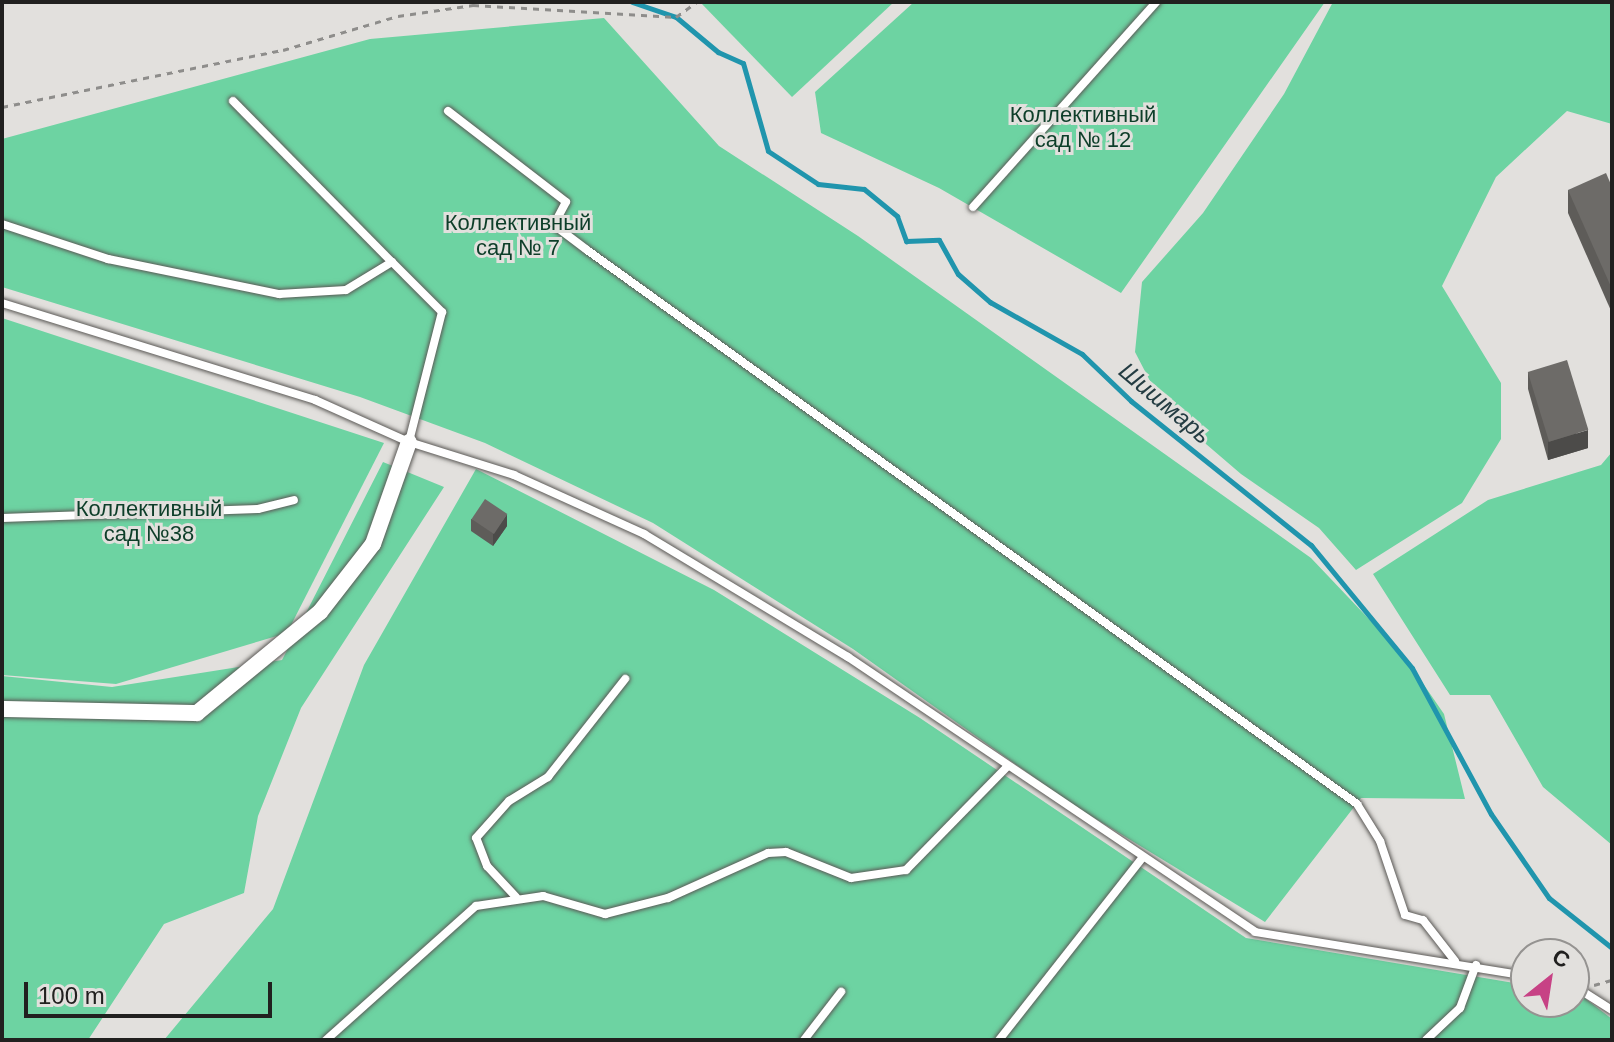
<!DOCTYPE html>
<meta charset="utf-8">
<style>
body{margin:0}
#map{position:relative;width:1614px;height:1042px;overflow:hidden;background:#e2e0dd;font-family:Arial,sans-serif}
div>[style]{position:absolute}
.green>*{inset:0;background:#6dd3a2}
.stream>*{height:5px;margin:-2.5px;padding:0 2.5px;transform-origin:2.5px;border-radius:2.5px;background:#2095ad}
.path>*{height:3px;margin-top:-1.5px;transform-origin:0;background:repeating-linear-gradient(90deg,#8e8d8b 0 6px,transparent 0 12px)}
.roads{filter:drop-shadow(0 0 2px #5b5956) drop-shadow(0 0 2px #5b5956)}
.lane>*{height:8px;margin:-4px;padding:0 4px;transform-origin:4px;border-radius:4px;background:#fff}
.street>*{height:16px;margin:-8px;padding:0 8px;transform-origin:8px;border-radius:8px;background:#fff}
.wall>*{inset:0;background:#5e5c59}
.shaded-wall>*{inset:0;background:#4c4b49}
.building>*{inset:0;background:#6d6b68;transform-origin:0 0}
span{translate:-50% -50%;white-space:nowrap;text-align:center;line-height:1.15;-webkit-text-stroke:6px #e2e0dd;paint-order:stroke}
.park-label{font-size:22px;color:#0d3e29}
.water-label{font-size:24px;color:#243c42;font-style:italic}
.frame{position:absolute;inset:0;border:4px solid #21201f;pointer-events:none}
.north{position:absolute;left:1510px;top:938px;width:80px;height:80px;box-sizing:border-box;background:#e2e0dd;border:2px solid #959391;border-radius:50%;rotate:30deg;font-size:22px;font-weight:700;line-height:32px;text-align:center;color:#21201f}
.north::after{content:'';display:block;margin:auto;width:28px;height:36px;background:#c74285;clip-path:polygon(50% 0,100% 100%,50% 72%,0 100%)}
.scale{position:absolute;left:24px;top:982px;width:248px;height:36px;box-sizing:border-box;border:4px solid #21201f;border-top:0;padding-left:10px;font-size:24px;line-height:28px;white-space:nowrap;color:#21201f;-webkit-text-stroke:6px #e2e0dd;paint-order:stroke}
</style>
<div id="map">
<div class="green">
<div style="clip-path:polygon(700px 2px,894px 2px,792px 97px)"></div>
<div style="clip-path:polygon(914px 2px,1325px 2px,1121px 293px,939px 188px,821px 133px,815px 92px)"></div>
<div style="clip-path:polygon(1333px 2px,1612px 2px,1612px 124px,1567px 111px,1496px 177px,1442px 286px,1501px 383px,1501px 439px,1462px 503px,1356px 570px,1319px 528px,1241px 474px,1164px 408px,1135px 352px,1142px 282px,1203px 213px,1284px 94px)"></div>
<div style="clip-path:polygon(604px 18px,719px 146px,858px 236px,1311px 558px,1404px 656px,1444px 714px,1465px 799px,1361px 798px,1265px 922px,1073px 805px,853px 649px,653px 523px,485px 443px,360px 397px,2px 287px,2px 139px,370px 39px)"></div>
<div style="clip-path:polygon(2px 318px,384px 443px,287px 633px,116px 684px,2px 675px)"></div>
<div style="clip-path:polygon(1612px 452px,1612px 845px,1543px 787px,1490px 695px,1450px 695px,1373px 574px,1488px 500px,1601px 465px)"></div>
<div style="clip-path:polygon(383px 462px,444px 487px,301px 708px,258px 816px,244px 893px,164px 924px,88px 1040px,2px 1040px,2px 676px,112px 687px,282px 660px)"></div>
<div style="clip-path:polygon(476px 469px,714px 590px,920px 718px,1246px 938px,1526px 985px,1526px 1002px,1574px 1002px,1574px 993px,1578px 993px,1612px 1019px,1612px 1040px,164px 1040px,273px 909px,364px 665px)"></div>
</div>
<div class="stream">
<div style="left:632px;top:2px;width:46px;rotate:18.8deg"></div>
<div style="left:676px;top:17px;width:55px;rotate:39.8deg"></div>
<div style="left:718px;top:52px;width:27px;rotate:24deg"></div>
<div style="left:743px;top:63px;width:91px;rotate:74.1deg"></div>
<div style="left:768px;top:151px;width:60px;rotate:33.4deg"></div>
<div style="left:818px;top:184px;width:46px;rotate:6.2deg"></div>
<div style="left:864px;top:189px;width:43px;rotate:39.3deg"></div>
<div style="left:897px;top:216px;width:27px;rotate:70deg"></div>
<div style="left:906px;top:241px;width:33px;rotate:-2deg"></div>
<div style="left:939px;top:240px;width:39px;rotate:61deg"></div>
<div style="left:958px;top:274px;width:43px;rotate:41.2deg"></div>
<div style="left:990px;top:302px;width:106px;rotate:29.5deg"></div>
<div style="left:1082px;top:354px;width:68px;rotate:43.8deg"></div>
<div style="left:1131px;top:401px;width:231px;rotate:38.7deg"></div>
<div style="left:1311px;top:545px;width:159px;rotate:50.6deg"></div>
<div style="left:1412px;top:668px;width:166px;rotate:61.6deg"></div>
<div style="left:1491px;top:814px;width:102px;rotate:55.4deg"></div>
<div style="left:1549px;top:898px;width:80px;rotate:38.4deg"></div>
</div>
<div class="path">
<div style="left:2px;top:107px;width:287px;rotate:-11.5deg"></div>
<div style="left:283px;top:50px;width:120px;rotate:-16.5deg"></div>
<div style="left:398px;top:16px;width:76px;rotate:-8.3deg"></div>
<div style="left:473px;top:5px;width:203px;rotate:3.4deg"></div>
<div style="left:676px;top:17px;width:26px;rotate:-36deg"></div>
<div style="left:1594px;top:985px;width:19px;rotate:-16deg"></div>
</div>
<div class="roads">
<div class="lane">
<div style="left:233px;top:101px;width:226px;rotate:45.4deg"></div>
<div style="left:448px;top:111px;width:149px;rotate:37.6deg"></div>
<div style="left:566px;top:202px;width:26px;rotate:118deg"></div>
<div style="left:554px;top:225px;width:41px;rotate:37.1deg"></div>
<div style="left:587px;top:250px;width:949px;rotate:35.73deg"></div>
<div style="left:1357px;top:804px;width:44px;rotate:58.1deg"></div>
<div style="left:1380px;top:841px;width:78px;rotate:71.3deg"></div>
<div style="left:1405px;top:915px;width:19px;rotate:16deg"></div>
<div style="left:1423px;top:920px;width:52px;rotate:52deg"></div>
<div style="left:973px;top:207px;width:275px;rotate:-48.2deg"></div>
<div style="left:2px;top:224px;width:112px;rotate:18.3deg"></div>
<div style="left:108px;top:259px;width:175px;rotate:11.6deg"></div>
<div style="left:279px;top:294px;width:67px;rotate:-3.4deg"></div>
<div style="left:346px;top:290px;width:54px;rotate:-31.3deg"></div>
<div style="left:392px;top:262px;width:71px;rotate:45deg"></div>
<div style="left:442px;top:312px;width:133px;rotate:104.3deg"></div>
<div style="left:2px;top:303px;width:328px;rotate:17.2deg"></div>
<div style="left:315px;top:400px;width:103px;rotate:24.1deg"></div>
<div style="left:409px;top:442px;width:110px;rotate:17.4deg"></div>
<div style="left:514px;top:475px;width:143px;rotate:24.4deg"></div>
<div style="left:644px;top:534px;width:238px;rotate:31.1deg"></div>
<div style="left:848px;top:657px;width:491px;rotate:34deg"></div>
<div style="left:1255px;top:932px;width:275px;rotate:9.2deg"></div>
<div style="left:2px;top:518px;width:256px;rotate:-2deg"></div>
<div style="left:258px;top:509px;width:37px;rotate:-14deg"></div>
<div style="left:516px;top:897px;width:42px;rotate:-133.1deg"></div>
<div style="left:487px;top:866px;width:30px;rotate:-111deg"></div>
<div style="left:476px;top:838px;width:50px;rotate:-48.3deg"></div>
<div style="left:509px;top:801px;width:46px;rotate:-31.6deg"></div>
<div style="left:548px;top:777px;width:125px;rotate:-51.8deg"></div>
<div style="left:1574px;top:986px;width:45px;rotate:32.3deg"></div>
<div style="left:326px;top:1040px;width:201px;rotate:-41.8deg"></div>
<div style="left:476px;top:906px;width:68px;rotate:-8.5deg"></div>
<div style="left:543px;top:896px;width:65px;rotate:16.2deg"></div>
<div style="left:605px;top:914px;width:65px;rotate:-14.3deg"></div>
<div style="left:668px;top:898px;width:110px;rotate:-24.2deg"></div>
<div style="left:768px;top:853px;width:18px;rotate:-3deg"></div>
<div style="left:786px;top:852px;width:70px;rotate:21.8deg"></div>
<div style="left:851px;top:878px;width:56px;rotate:-8.3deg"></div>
<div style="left:906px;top:870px;width:144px;rotate:-45.6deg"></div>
<div style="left:804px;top:1040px;width:61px;rotate:-52.4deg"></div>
<div style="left:999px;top:1040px;width:231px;rotate:-51.8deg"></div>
<div style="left:1426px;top:1040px;width:47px;rotate:-43.3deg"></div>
<div style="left:1460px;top:1008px;width:46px;rotate:-69.6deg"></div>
</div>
<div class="street">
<div style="left:2px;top:709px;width:195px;rotate:1.2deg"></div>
<div style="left:197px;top:713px;width:159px;rotate:-39.4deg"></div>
<div style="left:320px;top:612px;width:86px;rotate:-52.1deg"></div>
<div style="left:373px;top:544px;width:108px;rotate:-70.6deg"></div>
</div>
</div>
<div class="wall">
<div style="clip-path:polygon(1612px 187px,1612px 313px,1568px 213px,1568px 190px)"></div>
<div style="clip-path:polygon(1528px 372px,1588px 448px,1548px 460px,1528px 389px)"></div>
<div style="clip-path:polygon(471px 519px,507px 526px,493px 546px,471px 531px)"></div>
</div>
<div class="shaded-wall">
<div style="clip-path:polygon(1588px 430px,1588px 448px,1548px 460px,1548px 442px)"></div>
<div style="clip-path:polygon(507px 514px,507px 526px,493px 546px,493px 534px)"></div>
</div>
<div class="building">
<div style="clip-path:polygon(1606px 173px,1612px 187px,1612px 289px,1568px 190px)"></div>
<div style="left:1567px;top:360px;width:73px;height:41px;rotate:73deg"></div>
<div style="left:485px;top:499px;width:27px;height:24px;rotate:34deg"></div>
</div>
<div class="park-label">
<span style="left:1083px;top:127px">Коллективный<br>сад № 12</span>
<span style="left:518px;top:235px">Коллективный<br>сад № 7</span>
<span style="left:149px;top:521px">Коллективный<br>сад №38</span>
</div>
<div class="water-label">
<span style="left:1165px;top:403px;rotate:40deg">Шишмарь</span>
</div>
<div class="frame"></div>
<div class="north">С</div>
<div class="scale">100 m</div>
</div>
